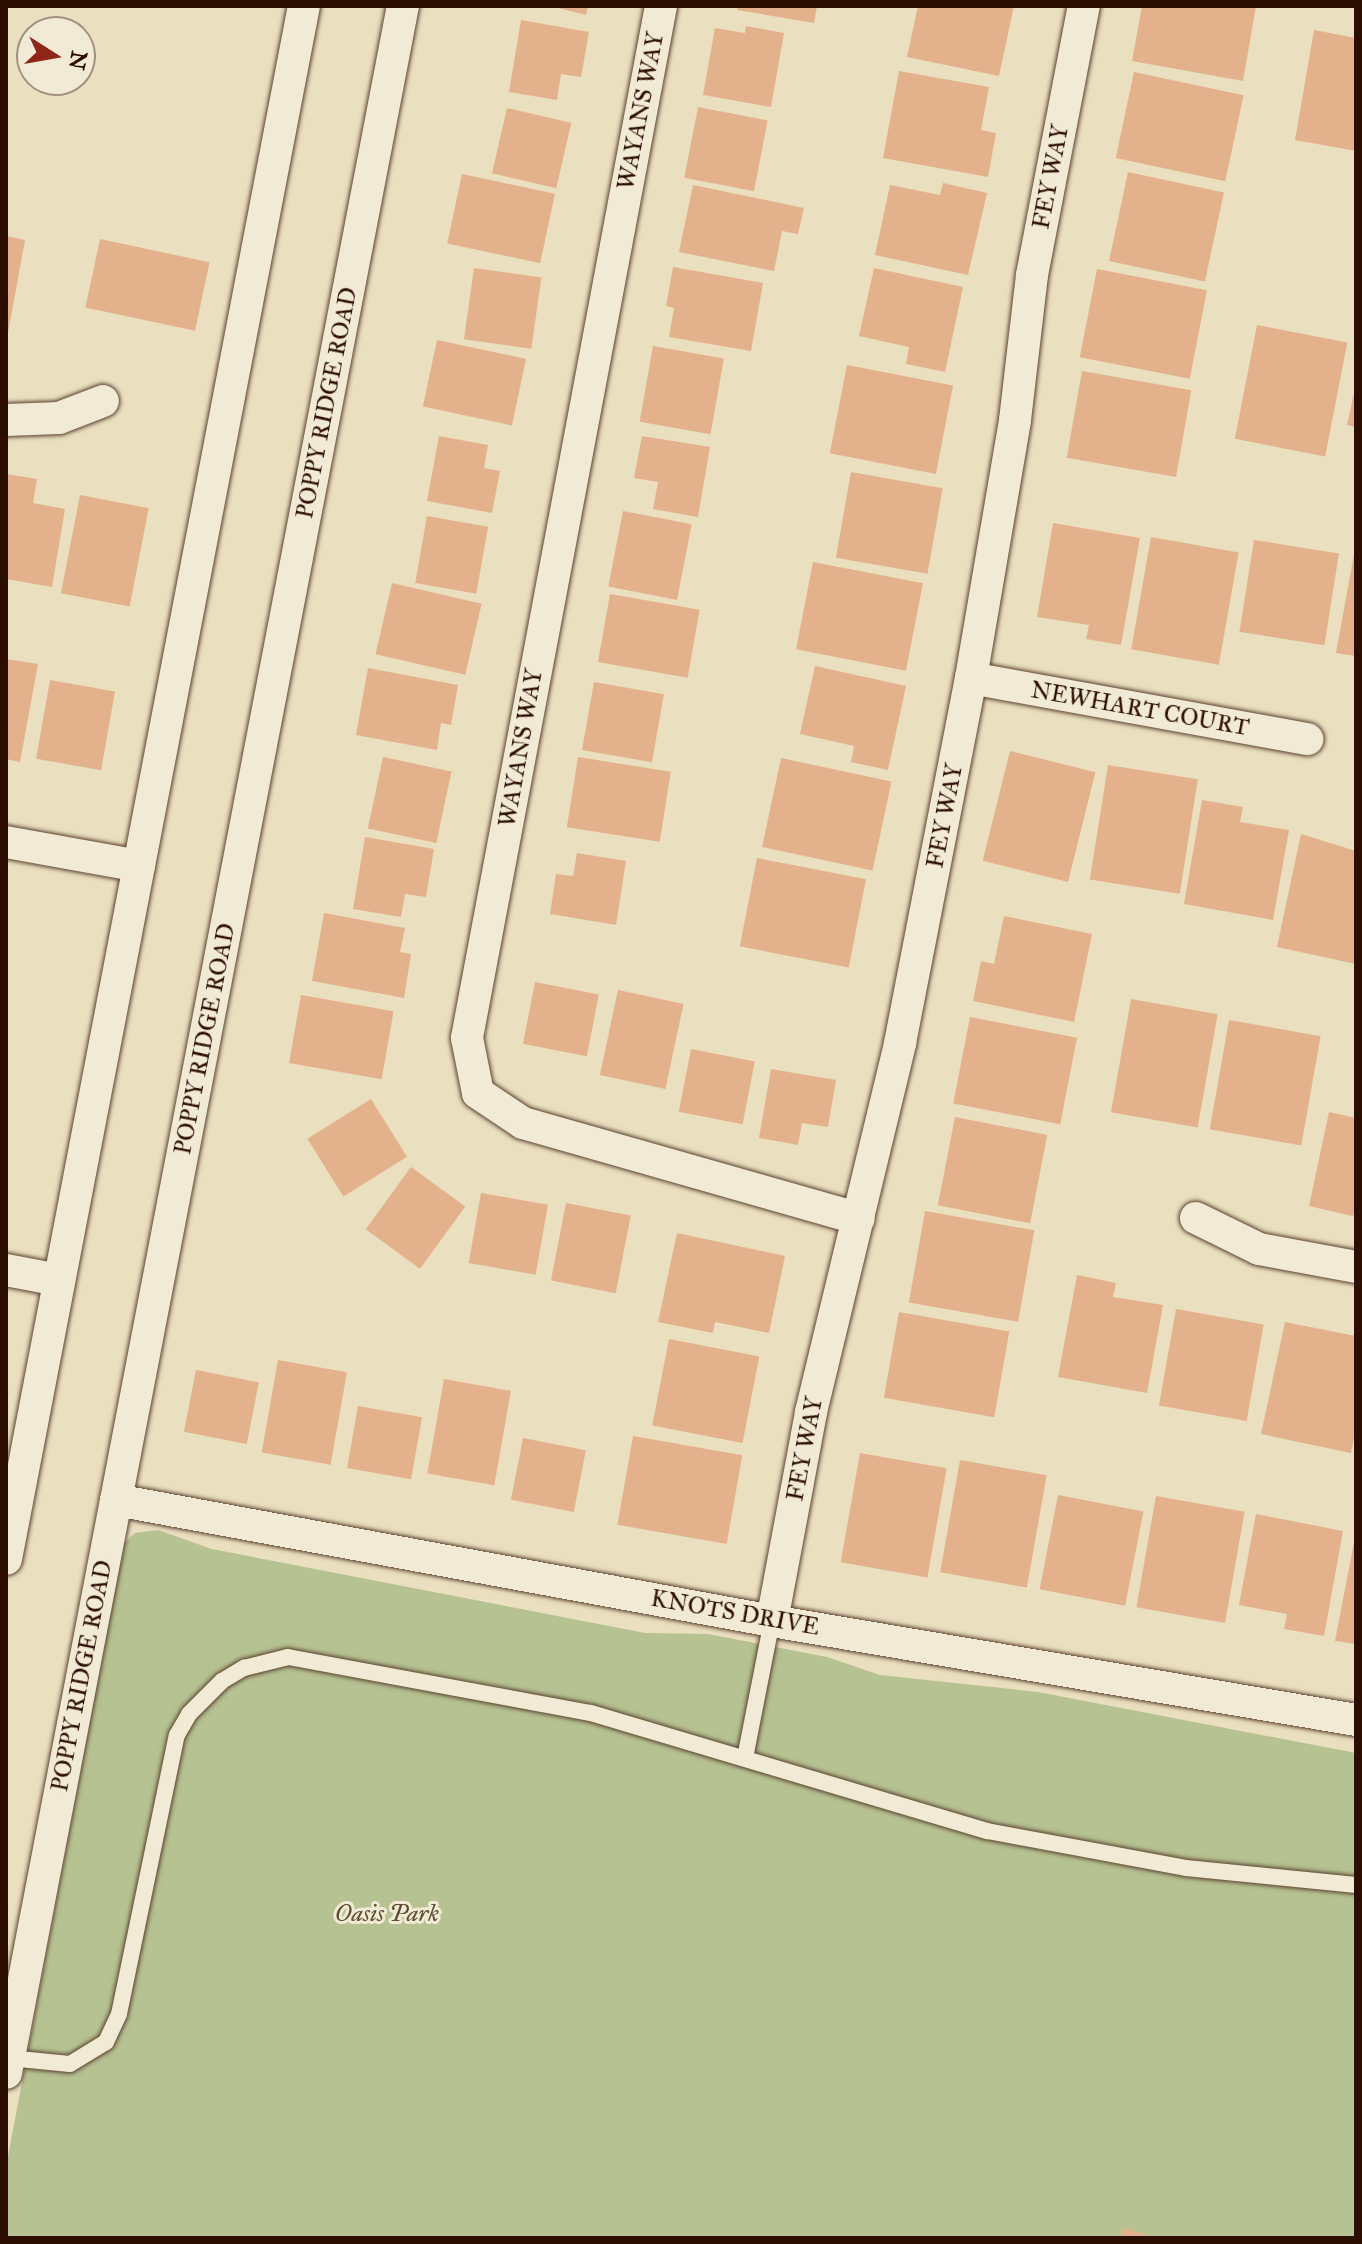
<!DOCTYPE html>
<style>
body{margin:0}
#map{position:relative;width:1362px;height:2244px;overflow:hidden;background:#eadfbf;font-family:"IM FELL Great Primer",serif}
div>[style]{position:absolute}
.green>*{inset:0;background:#b6c292}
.building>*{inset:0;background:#e3b28c;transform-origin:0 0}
.roads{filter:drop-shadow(0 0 2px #5c4230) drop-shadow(0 0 2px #5c4230)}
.lane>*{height:16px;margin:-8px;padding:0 8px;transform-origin:8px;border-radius:8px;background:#f1ead5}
.street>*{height:32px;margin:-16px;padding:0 16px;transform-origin:16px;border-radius:16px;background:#f1ead5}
span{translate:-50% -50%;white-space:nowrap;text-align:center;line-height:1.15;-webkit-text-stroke:6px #f1ead5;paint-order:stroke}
.street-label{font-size:24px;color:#2c0e00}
.park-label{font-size:24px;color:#5c4d33;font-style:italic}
.frame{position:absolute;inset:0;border:8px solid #2c0e00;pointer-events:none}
.north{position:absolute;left:16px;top:16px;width:80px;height:80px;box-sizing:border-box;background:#f1ead5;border:2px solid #a29280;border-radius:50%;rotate:101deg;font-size:22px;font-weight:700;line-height:32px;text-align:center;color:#2c0e00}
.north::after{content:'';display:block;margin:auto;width:28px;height:36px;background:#8f2418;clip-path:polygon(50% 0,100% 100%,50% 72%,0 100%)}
</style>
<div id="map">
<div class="green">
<div style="clip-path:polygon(158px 1530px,212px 1549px,645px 1633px,708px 1634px,827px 1657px,880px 1675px,1038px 1692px,1356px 1753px,1356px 2238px,6px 2238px,6px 2167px,111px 1611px,117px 1550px,135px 1533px)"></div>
</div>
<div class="building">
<div style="clip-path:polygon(550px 6px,588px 6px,586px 15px)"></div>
<div style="clip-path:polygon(738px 6px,817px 6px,814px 23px,737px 10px)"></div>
<div style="clip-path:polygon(918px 6px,1014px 6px,999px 76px,907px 57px)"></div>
<div style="clip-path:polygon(1142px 6px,1256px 6px,1243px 81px,1132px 61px)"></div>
<div style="clip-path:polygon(521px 20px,589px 32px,581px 77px,561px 74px,557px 100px,509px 92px)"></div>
<div style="clip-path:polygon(746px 26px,784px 33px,771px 107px,703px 95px,715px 28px,745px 33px)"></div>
<div style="clip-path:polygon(1314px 30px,1356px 38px,1356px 151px,1295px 140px)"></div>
<div style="clip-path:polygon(899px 71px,989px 87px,981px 130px,996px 133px,988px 177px,883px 158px)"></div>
<div style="left:1134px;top:72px;width:112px;height:88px;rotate:12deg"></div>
<div style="left:698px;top:107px;width:71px;height:72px;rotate:11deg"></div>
<div style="left:507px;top:108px;width:66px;height:67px;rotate:13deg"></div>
<div style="left:1128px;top:172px;width:98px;height:91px;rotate:12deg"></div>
<div style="left:462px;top:174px;width:95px;height:71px;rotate:12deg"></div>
<div style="clip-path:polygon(943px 183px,987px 193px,968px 275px,875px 255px,890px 185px,940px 195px)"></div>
<div style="clip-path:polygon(693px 185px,804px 208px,798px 234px,782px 231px,774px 271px,679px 252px)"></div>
<div style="clip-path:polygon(6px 236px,25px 240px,8px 333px,6px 333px)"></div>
<div style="left:100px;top:239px;width:112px;height:70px;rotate:12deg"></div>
<div style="clip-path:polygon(673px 267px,763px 283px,751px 351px,669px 337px,674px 308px,666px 306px)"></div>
<div style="left:474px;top:268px;width:68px;height:72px;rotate:8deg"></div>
<div style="clip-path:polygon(874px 268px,963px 287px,945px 372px,906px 364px,909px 347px,859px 336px)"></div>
<div style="left:1097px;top:269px;width:112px;height:90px;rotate:11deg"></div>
<div style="left:1257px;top:325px;width:92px;height:116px;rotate:11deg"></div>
<div style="left:437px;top:340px;width:91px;height:68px;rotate:12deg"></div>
<div style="left:653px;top:346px;width:72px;height:77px;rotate:10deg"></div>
<div style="left:847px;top:365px;width:108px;height:90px;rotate:11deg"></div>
<div style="left:1082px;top:371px;width:111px;height:88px;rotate:10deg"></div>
<div style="clip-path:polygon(1356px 384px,1356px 427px,1347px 425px)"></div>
<div style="clip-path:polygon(439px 436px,488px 445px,484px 468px,500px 471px,492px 513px,427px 501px)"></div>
<div style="clip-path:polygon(642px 436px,710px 447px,698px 517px,653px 509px,658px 482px,634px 478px)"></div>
<div style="left:851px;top:472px;width:93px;height:87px;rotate:10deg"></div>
<div style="clip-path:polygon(6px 474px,37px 479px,33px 503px,65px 509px,52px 587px,6px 579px)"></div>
<div style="left:80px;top:495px;width:70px;height:100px;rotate:11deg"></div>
<div style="left:623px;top:511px;width:70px;height:77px;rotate:11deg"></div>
<div style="left:427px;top:516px;width:62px;height:68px;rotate:10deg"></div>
<div style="clip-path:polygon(1053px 523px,1140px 538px,1121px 645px,1086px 639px,1089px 625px,1037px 617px)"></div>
<div style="left:1151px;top:537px;width:89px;height:114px;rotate:10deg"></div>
<div style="left:1254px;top:540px;width:86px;height:93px;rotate:9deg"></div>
<div style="clip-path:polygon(1356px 543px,1356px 656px,1336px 653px)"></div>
<div style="left:813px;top:562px;width:112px;height:89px;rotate:11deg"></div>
<div style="left:392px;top:583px;width:92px;height:73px;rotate:13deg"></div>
<div style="left:610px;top:594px;width:91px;height:69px;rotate:10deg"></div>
<div style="clip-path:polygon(6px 659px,38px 664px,20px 762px,6px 759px)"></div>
<div style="clip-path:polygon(815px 666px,906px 686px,888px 770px,851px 762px,854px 746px,800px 734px)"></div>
<div style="clip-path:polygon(368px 668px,458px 685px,451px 725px,441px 723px,437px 750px,356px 735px)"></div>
<div style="left:50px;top:680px;width:66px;height:80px;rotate:10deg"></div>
<div style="left:594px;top:682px;width:71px;height:69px;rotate:10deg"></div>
<div style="left:1010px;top:751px;width:88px;height:113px;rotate:14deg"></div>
<div style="left:383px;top:757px;width:70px;height:73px;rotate:12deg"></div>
<div style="left:578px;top:757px;width:94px;height:71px;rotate:9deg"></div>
<div style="left:781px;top:758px;width:113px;height:91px;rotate:12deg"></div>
<div style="left:1108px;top:765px;width:91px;height:116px;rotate:9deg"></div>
<div style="clip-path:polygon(1202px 800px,1243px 807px,1240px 822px,1289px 830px,1273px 920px,1184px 904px)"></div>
<div style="clip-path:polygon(1301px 834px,1356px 851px,1356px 964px,1277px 947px)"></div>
<div style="clip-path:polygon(365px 837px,434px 849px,426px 897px,405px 894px,401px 917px,353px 909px)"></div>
<div style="clip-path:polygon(577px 853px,626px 861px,616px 925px,550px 914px,556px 874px,573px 876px)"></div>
<div style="left:757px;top:858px;width:111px;height:90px;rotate:11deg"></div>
<div style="clip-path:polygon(324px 913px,405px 928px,400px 952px,411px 954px,404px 998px,312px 981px)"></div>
<div style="clip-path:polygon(1004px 916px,1092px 934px,1074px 1022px,973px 1001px,981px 961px,994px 964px)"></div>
<div style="left:535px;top:982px;width:65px;height:63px;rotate:11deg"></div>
<div style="left:618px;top:990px;width:67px;height:87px;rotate:12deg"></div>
<div style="left:301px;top:995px;width:94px;height:69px;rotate:10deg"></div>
<div style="left:1131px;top:999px;width:88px;height:115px;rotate:10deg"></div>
<div style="left:970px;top:1017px;width:109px;height:88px;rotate:11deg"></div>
<div style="left:1229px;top:1020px;width:93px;height:111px;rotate:10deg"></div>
<div style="left:691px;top:1049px;width:65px;height:64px;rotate:11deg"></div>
<div style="clip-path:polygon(771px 1069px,836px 1080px,828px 1127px,802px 1123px,798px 1145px,759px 1138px)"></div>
<div style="left:371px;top:1099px;width:68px;height:75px;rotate:58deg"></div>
<div style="clip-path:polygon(1329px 1112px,1356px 1118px,1356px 1214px,1352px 1216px,1309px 1206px)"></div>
<div style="left:955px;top:1117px;width:94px;height:90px;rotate:11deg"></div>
<div style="left:411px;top:1167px;width:67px;height:77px;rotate:36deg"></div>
<div style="left:481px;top:1193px;width:68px;height:71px;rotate:10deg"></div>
<div style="left:566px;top:1203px;width:66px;height:79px;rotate:11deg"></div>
<div style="left:925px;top:1211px;width:111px;height:93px;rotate:10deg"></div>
<div style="clip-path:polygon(677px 1233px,785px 1256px,769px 1333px,715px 1322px,713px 1333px,658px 1322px)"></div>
<div style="clip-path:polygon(1077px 1275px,1116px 1283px,1113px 1297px,1163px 1305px,1147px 1393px,1058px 1377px)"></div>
<div style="left:1176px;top:1309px;width:89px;height:98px;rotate:10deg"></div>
<div style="left:899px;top:1312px;width:112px;height:87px;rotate:10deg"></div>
<div style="clip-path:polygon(1285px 1322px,1356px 1336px,1356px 1427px,1351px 1453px,1261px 1434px)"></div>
<div style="left:669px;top:1339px;width:92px;height:88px;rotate:11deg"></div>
<div style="left:278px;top:1360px;width:70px;height:94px;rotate:10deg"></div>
<div style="left:196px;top:1370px;width:64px;height:63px;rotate:11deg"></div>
<div style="left:444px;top:1379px;width:68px;height:96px;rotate:10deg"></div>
<div style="left:358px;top:1406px;width:65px;height:63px;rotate:10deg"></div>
<div style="left:633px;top:1436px;width:111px;height:90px;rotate:10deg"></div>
<div style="left:523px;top:1438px;width:64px;height:63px;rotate:11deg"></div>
<div style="left:860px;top:1453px;width:88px;height:111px;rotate:10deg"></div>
<div style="left:960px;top:1460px;width:88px;height:114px;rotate:10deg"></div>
<div style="left:1058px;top:1495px;width:87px;height:96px;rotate:11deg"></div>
<div style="left:1156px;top:1496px;width:90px;height:113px;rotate:10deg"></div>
<div style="clip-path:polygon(1256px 1514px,1343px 1531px,1324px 1636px,1284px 1629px,1287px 1614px,1239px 1605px)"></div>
<div style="clip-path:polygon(1356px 1532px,1356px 1644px,1335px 1641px)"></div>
<div style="clip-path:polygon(1123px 2228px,1154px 2237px,1154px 2238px,1120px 2238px)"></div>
</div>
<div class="roads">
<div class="lane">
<div style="left:745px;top:1758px;width:140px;rotate:-78.9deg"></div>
<div style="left:9px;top:2058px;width:61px;rotate:5.6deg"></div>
<div style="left:70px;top:2064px;width:42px;rotate:-31.4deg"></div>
<div style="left:106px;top:2042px;width:31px;rotate:-65deg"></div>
<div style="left:119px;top:2014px;width:285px;rotate:-78.3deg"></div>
<div style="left:177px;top:1735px;width:24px;rotate:-60deg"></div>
<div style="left:189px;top:1714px;width:47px;rotate:-45deg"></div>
<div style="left:222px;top:1681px;width:26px;rotate:-31deg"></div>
<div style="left:244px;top:1668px;width:45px;rotate:-14deg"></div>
<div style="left:288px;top:1657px;width:308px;rotate:10.5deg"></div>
<div style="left:591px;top:1713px;width:413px;rotate:16.6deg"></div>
<div style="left:987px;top:1831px;width:202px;rotate:10.5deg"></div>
<div style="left:1186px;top:1868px;width:171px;rotate:5.7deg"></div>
</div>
<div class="street">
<div style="left:661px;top:6px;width:1050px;rotate:100.65deg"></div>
<div style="left:467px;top:1038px;width:56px;rotate:78.7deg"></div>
<div style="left:478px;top:1093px;width:54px;rotate:33.7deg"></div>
<div style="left:523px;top:1123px;width:349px;rotate:15.9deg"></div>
<div style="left:6px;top:420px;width:53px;rotate:-2.2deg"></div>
<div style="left:59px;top:418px;width:47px;rotate:-21.1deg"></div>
<div style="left:971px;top:678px;width:342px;rotate:10.3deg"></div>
<div style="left:6px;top:842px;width:135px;rotate:10.2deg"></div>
<div style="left:1196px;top:1218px;width:70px;rotate:26.2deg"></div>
<div style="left:1259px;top:1249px;width:99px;rotate:10.5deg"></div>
<div style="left:6px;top:1270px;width:54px;rotate:10.7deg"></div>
<div style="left:116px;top:1500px;width:667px;rotate:10.45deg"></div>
<div style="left:772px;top:1621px;width:592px;rotate:9.62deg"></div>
<div style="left:6px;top:1559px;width:1581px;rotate:-79.14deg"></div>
<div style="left:772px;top:1621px;width:213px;rotate:-79.4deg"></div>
<div style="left:811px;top:1412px;width:380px;rotate:-76.4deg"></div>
<div style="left:900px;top:1043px;width:372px;rotate:-79deg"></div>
<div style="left:971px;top:678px;width:262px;rotate:-80.3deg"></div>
<div style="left:1015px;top:420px;width:146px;rotate:-83.3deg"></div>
<div style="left:1032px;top:275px;width:274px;rotate:-79.1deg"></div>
<div style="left:6px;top:2073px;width:2105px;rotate:-79.13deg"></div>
</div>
</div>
<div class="street-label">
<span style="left:641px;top:111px;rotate:-79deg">WAYANS WAY</span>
<span style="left:1051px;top:177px;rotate:-79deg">FEY WAY</span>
<span style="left:327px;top:403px;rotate:-79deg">POPPY RIDGE ROAD</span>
<span style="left:1140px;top:709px;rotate:10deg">NEWHART COURT</span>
<span style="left:521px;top:748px;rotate:-80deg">WAYANS WAY</span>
<span style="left:945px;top:816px;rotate:-79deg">FEY WAY</span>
<span style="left:205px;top:1039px;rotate:-79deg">POPPY RIDGE ROAD</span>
<span style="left:805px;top:1449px;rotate:-79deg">FEY WAY</span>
<span style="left:735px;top:1613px;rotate:10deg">KNOTS DRIVE</span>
<span style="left:82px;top:1676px;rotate:-79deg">POPPY RIDGE ROAD</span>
</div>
<div class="park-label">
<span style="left:387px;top:1914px">Oasis Park</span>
</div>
<div class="frame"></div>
<div class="north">N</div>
</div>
